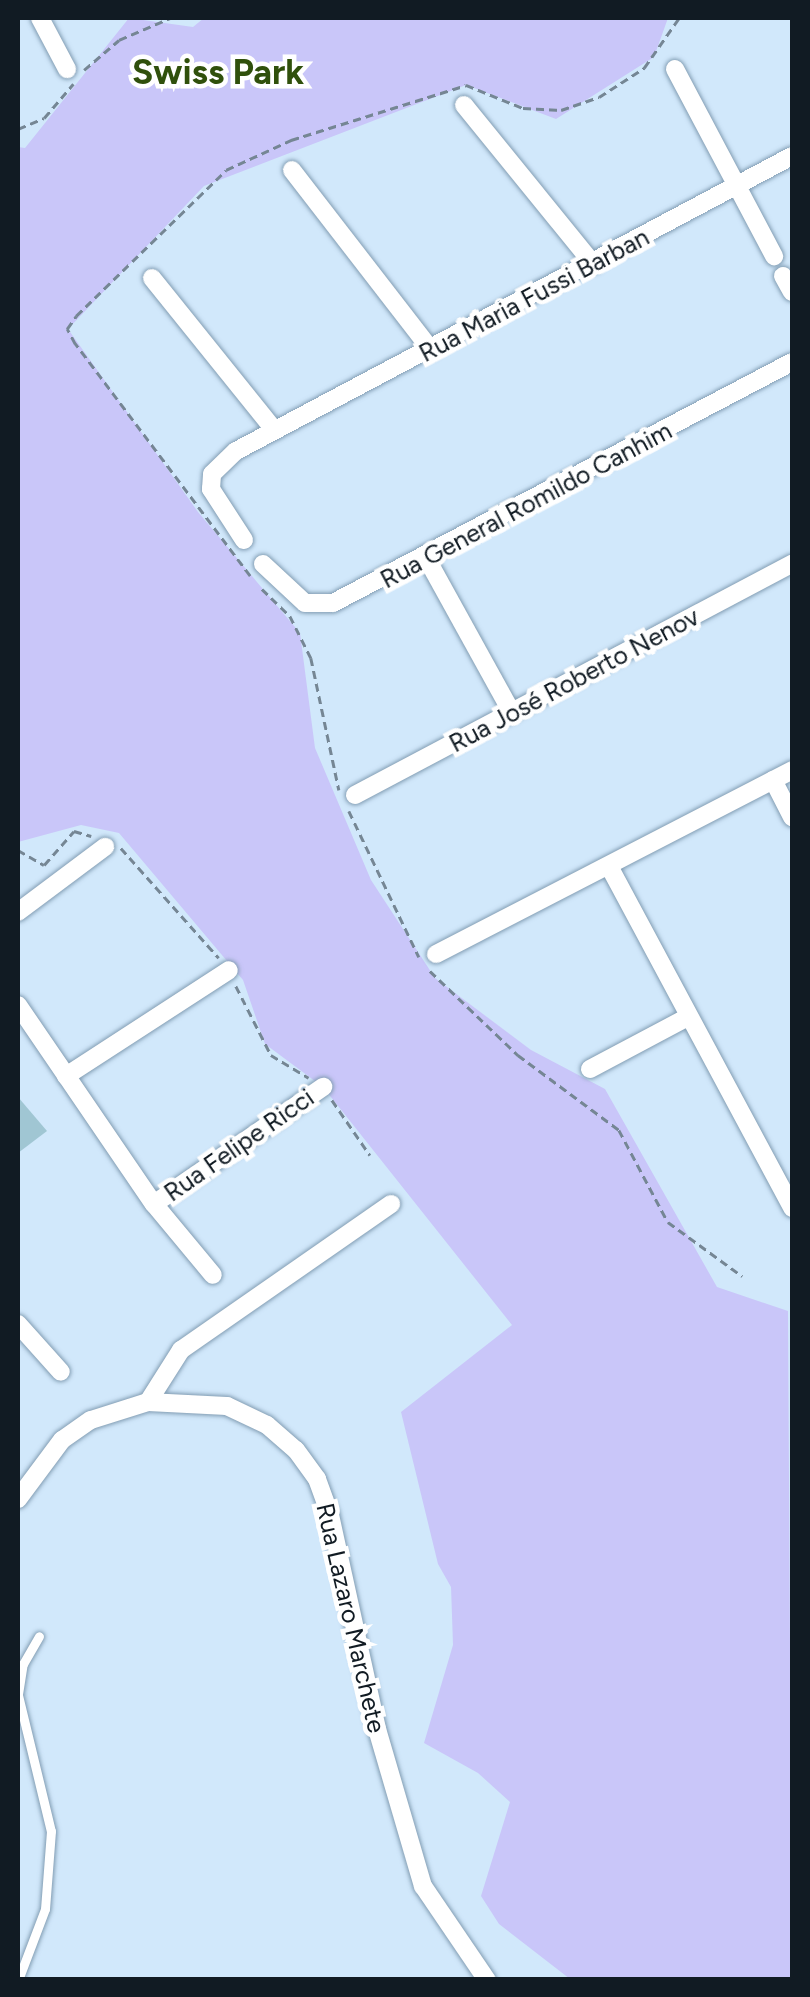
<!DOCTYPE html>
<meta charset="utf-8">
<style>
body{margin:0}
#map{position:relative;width:810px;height:1997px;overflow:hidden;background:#d1e8fb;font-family:Figtree,sans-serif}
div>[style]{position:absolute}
.green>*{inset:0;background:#c9c6f9}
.building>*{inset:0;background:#a0c6d3}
.path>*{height:2.5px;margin-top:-1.25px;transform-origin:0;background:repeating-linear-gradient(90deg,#758694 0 8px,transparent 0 13px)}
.roads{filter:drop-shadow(0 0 2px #829db3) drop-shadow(0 0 2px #829db3)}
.lane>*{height:9px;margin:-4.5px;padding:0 4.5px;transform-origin:4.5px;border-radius:4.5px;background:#fff}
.street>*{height:18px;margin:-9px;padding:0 9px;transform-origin:9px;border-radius:9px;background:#fff}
span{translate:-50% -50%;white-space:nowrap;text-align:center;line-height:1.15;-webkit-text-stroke:9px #fff;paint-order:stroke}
.street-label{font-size:25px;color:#111b23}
.district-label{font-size:35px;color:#30500c;font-weight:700}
.frame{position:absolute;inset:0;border:20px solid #111b23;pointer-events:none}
</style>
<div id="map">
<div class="green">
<div style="clip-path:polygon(129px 18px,193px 27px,204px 18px,668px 18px,654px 57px,556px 119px,466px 85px,204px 186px,68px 329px,198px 512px,300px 633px,315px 748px,371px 880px,435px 978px,531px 1050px,605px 1089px,717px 1287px,788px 1311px,792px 1979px,570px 1979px,499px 1924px,481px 1896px,510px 1802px,478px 1773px,424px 1743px,453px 1645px,451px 1587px,438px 1564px,401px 1412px,512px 1325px,323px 1087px,265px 1044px,243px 980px,119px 833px,81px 825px,18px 842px,18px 147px,25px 148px)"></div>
</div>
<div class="building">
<div style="clip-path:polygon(18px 1097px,47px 1131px,18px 1153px)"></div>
</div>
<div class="path">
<div style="left:84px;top:70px;width:46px;rotate:-40.6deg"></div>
<div style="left:119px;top:40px;width:56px;rotate:-23.3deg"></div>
<div style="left:18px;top:129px;width:28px;rotate:-23deg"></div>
<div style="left:44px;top:118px;width:45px;rotate:-49.5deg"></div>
<div style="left:250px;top:576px;width:291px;rotate:-127deg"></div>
<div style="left:75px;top:344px;width:17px;rotate:-118deg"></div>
<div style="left:67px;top:329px;width:16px;rotate:-55deg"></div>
<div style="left:76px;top:316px;width:209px;rotate:-44.2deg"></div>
<div style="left:226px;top:170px;width:72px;rotate:-24.8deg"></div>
<div style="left:291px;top:140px;width:183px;rotate:-17.4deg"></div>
<div style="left:466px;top:85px;width:61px;rotate:22deg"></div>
<div style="left:523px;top:108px;width:38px;rotate:3deg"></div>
<div style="left:561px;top:110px;width:40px;rotate:-18.9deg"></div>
<div style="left:599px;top:97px;width:54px;rotate:-32.8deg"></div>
<div style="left:644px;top:68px;width:61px;rotate:-55deg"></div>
<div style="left:262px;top:589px;width:39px;rotate:44deg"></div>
<div style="left:290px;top:616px;width:47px;rotate:63.4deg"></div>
<div style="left:311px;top:658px;width:135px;rotate:78deg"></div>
<div style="left:349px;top:811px;width:162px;rotate:64.4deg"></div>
<div style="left:121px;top:848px;width:147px;rotate:48.3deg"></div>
<div style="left:18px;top:850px;width:30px;rotate:30deg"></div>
<div style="left:44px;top:865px;width:45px;rotate:-48.6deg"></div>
<div style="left:74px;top:831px;width:18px;rotate:16deg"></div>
<div style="left:430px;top:971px;width:122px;rotate:43.7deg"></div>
<div style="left:518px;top:1055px;width:126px;rotate:36.6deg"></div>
<div style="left:619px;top:1130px;width:104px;rotate:62deg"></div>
<div style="left:668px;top:1222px;width:92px;rotate:36.1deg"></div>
<div style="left:236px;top:986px;width:77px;rotate:63.1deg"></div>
<div style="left:271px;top:1055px;width:44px;rotate:31.2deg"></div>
<div style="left:332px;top:1100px;width:67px;rotate:55.4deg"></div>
</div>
<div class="roads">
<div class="lane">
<div style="left:18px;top:1694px;width:30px;rotate:-81deg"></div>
<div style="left:23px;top:1664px;width:32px;rotate:-60deg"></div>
<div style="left:18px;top:1695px;width:140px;rotate:76.4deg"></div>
<div style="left:51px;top:1831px;width:78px;rotate:94.4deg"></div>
<div style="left:45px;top:1909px;width:76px;rotate:110.8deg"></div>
</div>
<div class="street">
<div style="left:40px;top:18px;width:58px;rotate:62.1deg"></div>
<div style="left:675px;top:69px;width:212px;rotate:62.1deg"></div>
<div style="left:464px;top:105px;width:205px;rotate:50.9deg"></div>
<div style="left:292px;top:170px;width:227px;rotate:52.3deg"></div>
<div style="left:783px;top:276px;width:18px;rotate:61deg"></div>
<div style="left:152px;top:278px;width:195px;rotate:51.2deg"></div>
<div style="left:244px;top:540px;width:61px;rotate:-122.9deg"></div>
<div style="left:211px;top:489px;width:15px;rotate:-86deg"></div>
<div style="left:212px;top:474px;width:33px;rotate:-44deg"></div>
<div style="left:236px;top:451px;width:629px;rotate:-27.95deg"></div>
<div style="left:427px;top:559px;width:176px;rotate:61.1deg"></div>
<div style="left:263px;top:564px;width:57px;rotate:42.9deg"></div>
<div style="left:305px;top:603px;width:28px"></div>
<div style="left:333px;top:603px;width:518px;rotate:-27.7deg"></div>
<div style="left:773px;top:780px;width:42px;rotate:62.8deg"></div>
<div style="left:355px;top:795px;width:494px;rotate:-27.9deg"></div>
<div style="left:610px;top:868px;width:386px;rotate:61.8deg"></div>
<div style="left:18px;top:912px;width:109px;rotate:-36.8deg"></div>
<div style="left:436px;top:954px;width:401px;rotate:-27.3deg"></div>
<div style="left:18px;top:1005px;width:241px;rotate:55.7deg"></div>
<div style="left:154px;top:1204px;width:92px;rotate:50.3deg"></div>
<div style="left:590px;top:1069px;width:109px;rotate:-28deg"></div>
<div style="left:66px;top:1076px;width:194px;rotate:-33deg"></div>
<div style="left:154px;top:1204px;width:206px;rotate:-34.7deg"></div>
<div style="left:18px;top:1324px;width:64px;rotate:48.1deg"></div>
<div style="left:148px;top:1402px;width:62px;rotate:-57.6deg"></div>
<div style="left:181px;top:1350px;width:256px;rotate:-34.8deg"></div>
<div style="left:18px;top:1499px;width:74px;rotate:-53.3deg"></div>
<div style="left:62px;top:1440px;width:35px;rotate:-35deg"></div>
<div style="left:91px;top:1420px;width:60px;rotate:-17.5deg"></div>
<div style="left:148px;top:1402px;width:79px;rotate:2.9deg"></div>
<div style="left:227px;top:1406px;width:44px;rotate:25.4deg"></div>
<div style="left:267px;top:1425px;width:38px;rotate:41deg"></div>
<div style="left:296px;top:1450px;width:36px;rotate:54deg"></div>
<div style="left:317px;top:1479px;width:38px;rotate:70deg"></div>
<div style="left:330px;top:1515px;width:219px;rotate:77.6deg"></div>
<div style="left:377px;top:1729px;width:164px;rotate:73.7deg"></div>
<div style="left:423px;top:1886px;width:114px;rotate:55.8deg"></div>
</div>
</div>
<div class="street-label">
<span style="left:534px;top:295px;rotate:-28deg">Rua Maria Fussi Barban</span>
<span style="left:526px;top:505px;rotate:-28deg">Rua General Romildo Canhim</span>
<span style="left:574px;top:680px;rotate:-28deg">Rua José Roberto Nenov</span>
<span style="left:239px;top:1145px;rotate:-35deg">Rua Felipe Ricci</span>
<span style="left:351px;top:1618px;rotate:77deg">Rua Lazaro Marchete</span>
</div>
<div class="district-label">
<span style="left:218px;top:72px">Swiss Park</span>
</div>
<div class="frame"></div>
</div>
